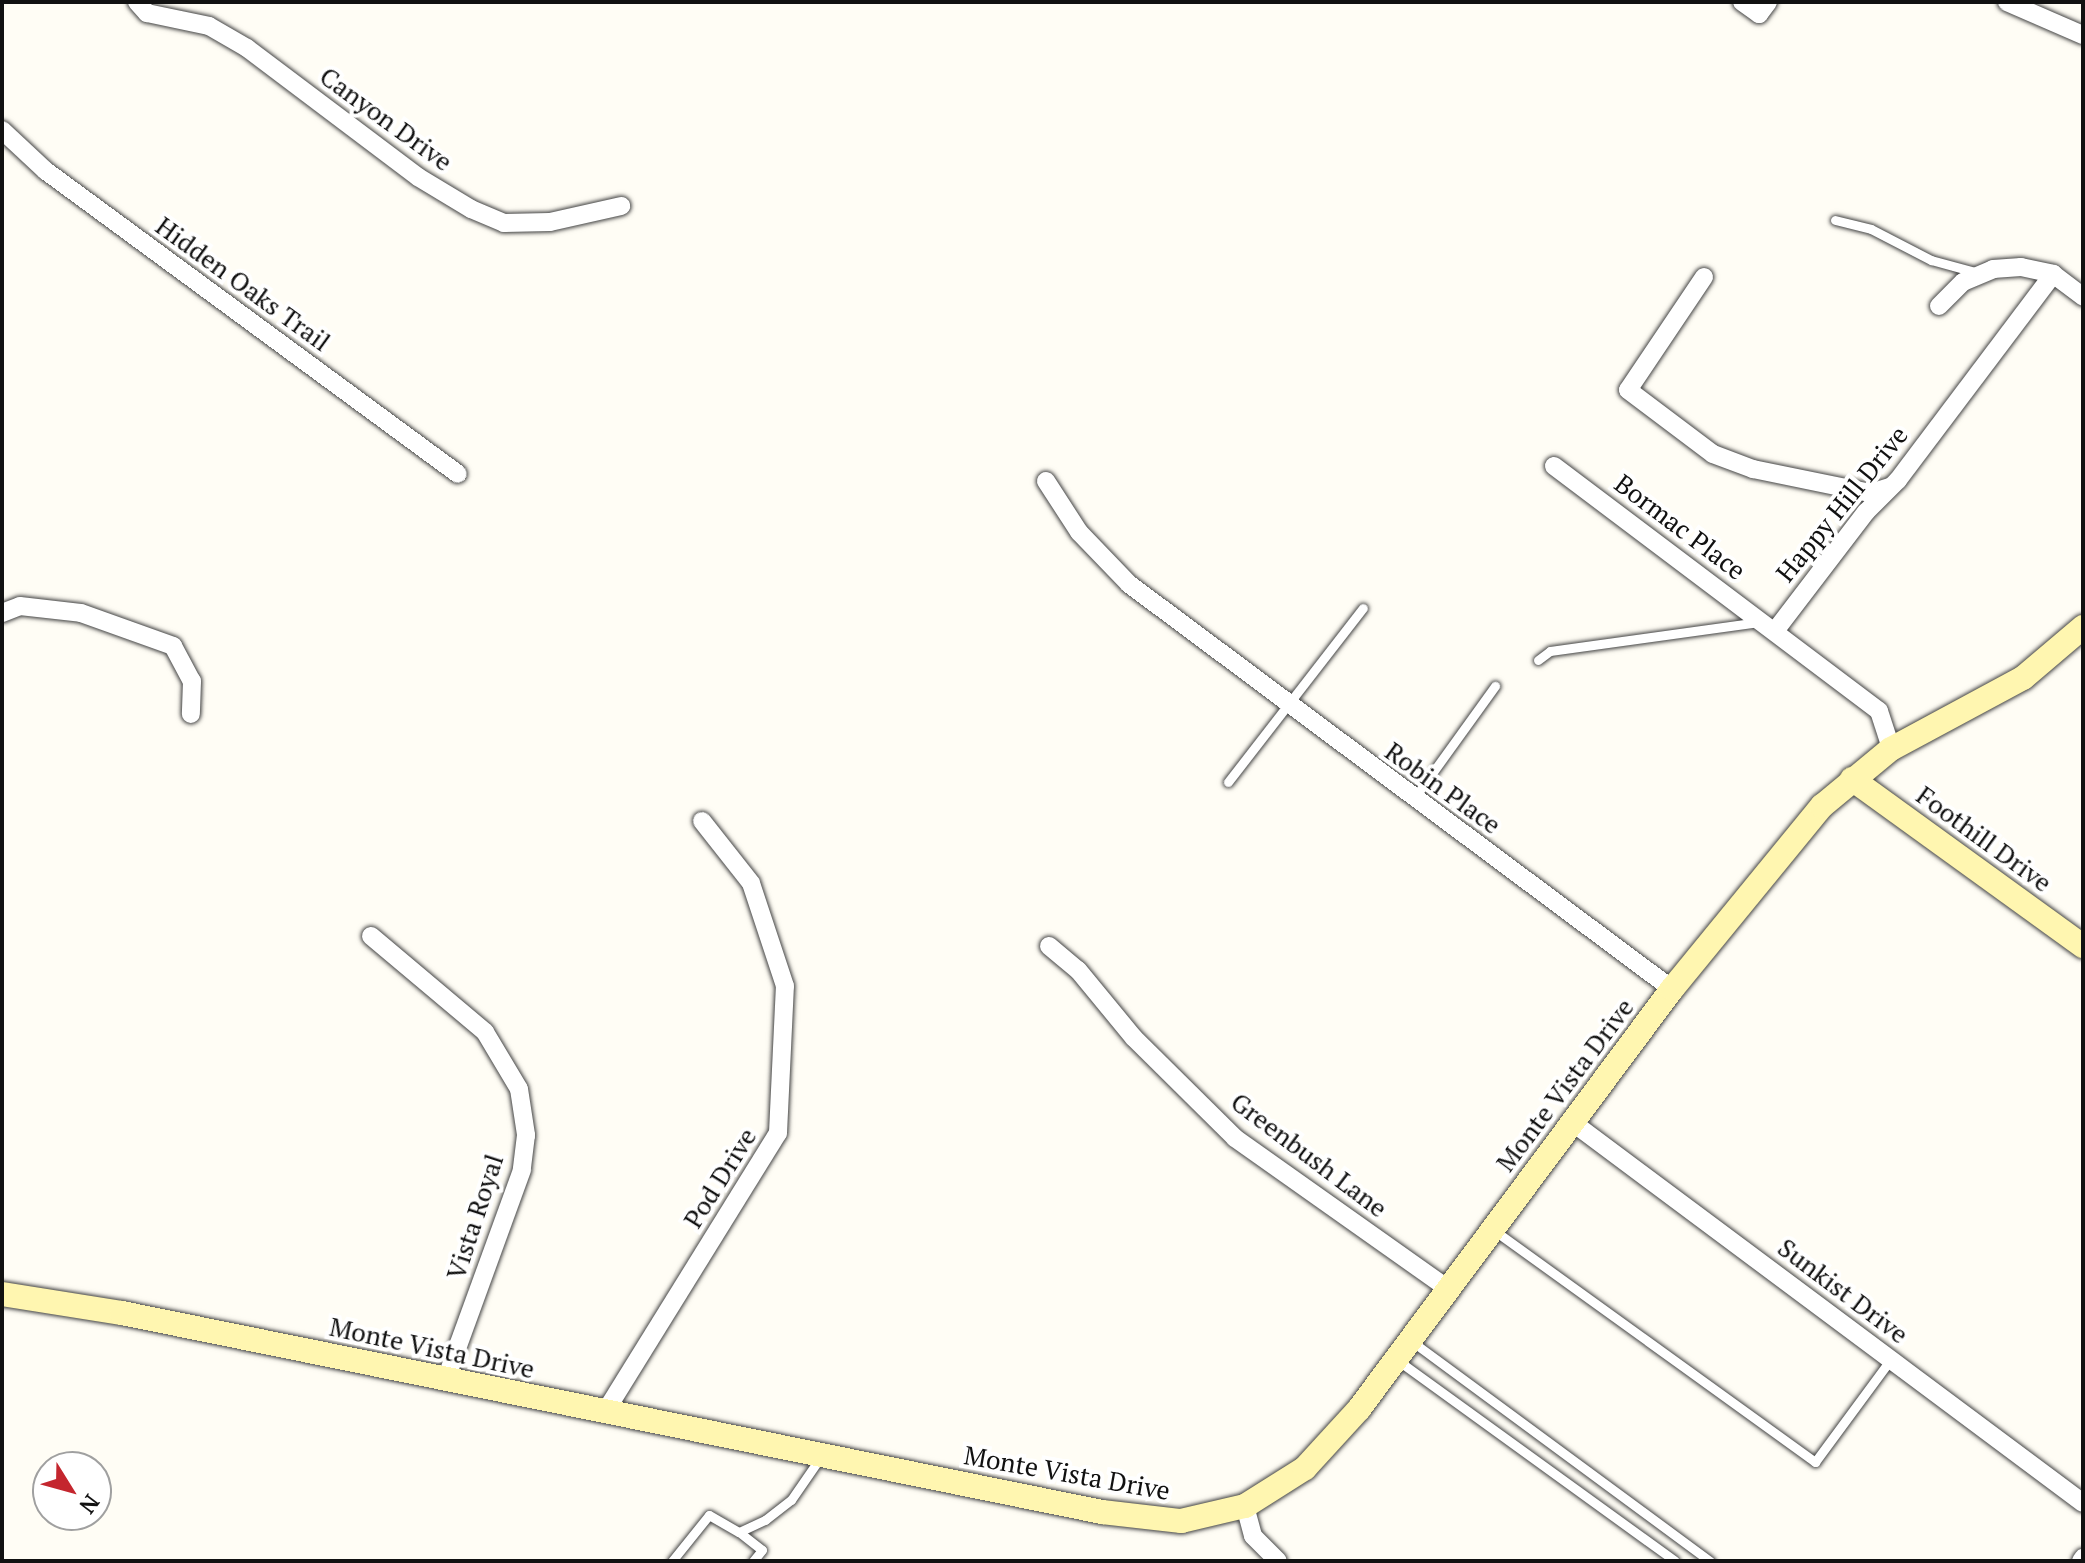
<!DOCTYPE html>
<style>
body{margin:0}
#map{position:relative;width:2085px;height:1563px;overflow:hidden;background:#fffdf5;font-family:"PT Serif",serif}
div>[style]{position:absolute}
.roads{filter:drop-shadow(0 0 2px #444) drop-shadow(0 0 2px #444)}
.lane>*{height:9px;margin:-4.5px;padding:0 4.5px;transform-origin:4.5px;border-radius:4.5px;background:#fff}
.street>*{height:18px;margin:-9px;padding:0 9px;transform-origin:9px;border-radius:9px;background:#fff}
.secondary>*{height:24px;margin:-12px;padding:0 12px;transform-origin:12px;border-radius:12px;background:#fff6b0}
span{translate:-50% -50%;white-space:nowrap;text-align:center;line-height:1.15;-webkit-text-stroke:8px #fff;paint-order:stroke}
.street-label{font-size:26px;color:#111}
.frame{position:absolute;inset:0;border:4px solid #111;pointer-events:none}
.north{position:absolute;left:32px;top:1451px;width:80px;height:80px;box-sizing:border-box;background:#fff;border:2px solid #a0a0a0;border-radius:50%;rotate:127deg;font-size:22px;font-weight:700;line-height:32px;text-align:center;color:#111}
.north::after{content:'';display:block;margin:auto;width:28px;height:36px;background:#c4262e;clip-path:polygon(50% 0,100% 100%,50% 72%,0 100%)}
</style>
<div id="map">
<div class="roads">
<div class="lane">
<div style="left:1835px;top:220px;width:37px;rotate:14deg"></div>
<div style="left:1871px;top:229px;width:68px;rotate:27.3deg"></div>
<div style="left:1931px;top:260px;width:46px;rotate:15.3deg"></div>
<div style="left:1538px;top:660px;width:15px;rotate:-37deg"></div>
<div style="left:1550px;top:651px;width:211px;rotate:-7.9deg"></div>
<div style="left:1228px;top:782px;width:220px;rotate:-52.2deg"></div>
<div style="left:1415px;top:797px;width:137px;rotate:-54.2deg"></div>
<div style="left:1495px;top:1231px;width:395px;rotate:35.8deg"></div>
<div style="left:1815px;top:1462px;width:128px;rotate:-53.6deg"></div>
<div style="left:1410px;top:1340px;width:373px;rotate:36.4deg"></div>
<div style="left:1396px;top:1359px;width:344px;rotate:35.9deg"></div>
<div style="left:739px;top:1532px;width:29px;rotate:38deg"></div>
<div style="left:762px;top:1550px;width:14px;rotate:129deg"></div>
<div style="left:672px;top:1561px;width:59px;rotate:-51.2deg"></div>
<div style="left:709px;top:1515px;width:34px;rotate:30deg"></div>
<div style="left:739px;top:1532px;width:29px;rotate:-25deg"></div>
<div style="left:765px;top:1520px;width:33px;rotate:-38deg"></div>
<div style="left:791px;top:1500px;width:51px;rotate:-55.4deg"></div>
</div>
<div class="street">
<div style="left:137px;top:2px;width:15px;rotate:48deg"></div>
<div style="left:147px;top:13px;width:63px;rotate:11.8deg"></div>
<div style="left:209px;top:26px;width:44px;rotate:30.1deg"></div>
<div style="left:247px;top:48px;width:214px;rotate:37deg"></div>
<div style="left:418px;top:177px;width:62px;rotate:31.1deg"></div>
<div style="left:471px;top:209px;width:36px;rotate:23deg"></div>
<div style="left:504px;top:223px;width:46px;rotate:-1.2deg"></div>
<div style="left:550px;top:222px;width:73px;rotate:-12.7deg"></div>
<div style="left:1742px;top:2px;width:21px;rotate:35deg"></div>
<div style="left:1759px;top:14px;width:15px;rotate:-53deg"></div>
<div style="left:2007px;top:2px;width:83px;rotate:23.5deg"></div>
<div style="left:2px;top:130px;width:60px;rotate:43deg"></div>
<div style="left:46px;top:171px;width:511px;rotate:36.33deg"></div>
<div style="left:1704px;top:277px;width:136px;rotate:123.9deg"></div>
<div style="left:1628px;top:390px;width:106px;rotate:37deg"></div>
<div style="left:1713px;top:454px;width:43px;rotate:20.6deg"></div>
<div style="left:1753px;top:469px;width:119px;rotate:11.6deg"></div>
<div style="left:1870px;top:493px;width:21px;rotate:-17deg"></div>
<div style="left:1939px;top:306px;width:34px;rotate:-45deg"></div>
<div style="left:1963px;top:282px;width:33px;rotate:-23deg"></div>
<div style="left:1993px;top:269px;width:28px;rotate:-4deg"></div>
<div style="left:2021px;top:267px;width:33px;rotate:12deg"></div>
<div style="left:2053px;top:274px;width:38px;rotate:37deg"></div>
<div style="left:1554px;top:466px;width:407px;rotate:37deg"></div>
<div style="left:1879px;top:711px;width:40px;rotate:72deg"></div>
<div style="left:1046px;top:481px;width:61px;rotate:57.1deg"></div>
<div style="left:1079px;top:532px;width:72px;rotate:46.1deg"></div>
<div style="left:1129px;top:584px;width:677px;rotate:36.72deg"></div>
<div style="left:2px;top:613px;width:19px;rotate:-21deg"></div>
<div style="left:20px;top:606px;width:61px;rotate:6.5deg"></div>
<div style="left:81px;top:613px;width:98px;rotate:19.7deg"></div>
<div style="left:173px;top:646px;width:40px;rotate:62deg"></div>
<div style="left:192px;top:681px;width:33px;rotate:92deg"></div>
<div style="left:1775px;top:631px;width:150px;rotate:-52.6deg"></div>
<div style="left:1866px;top:512px;width:45px;rotate:-45deg"></div>
<div style="left:1898px;top:480px;width:258px;rotate:-53deg"></div>
<div style="left:371px;top:936px;width:149px;rotate:40.1deg"></div>
<div style="left:485px;top:1032px;width:66px;rotate:59.2deg"></div>
<div style="left:519px;top:1089px;width:47px;rotate:81.3deg"></div>
<div style="left:526px;top:1135px;width:35px;rotate:97deg"></div>
<div style="left:522px;top:1170px;width:222px;rotate:110deg"></div>
<div style="left:1049px;top:946px;width:38px;rotate:40deg"></div>
<div style="left:1078px;top:970px;width:88px;rotate:50.5deg"></div>
<div style="left:1134px;top:1038px;width:142px;rotate:44.7deg"></div>
<div style="left:1235px;top:1138px;width:261px;rotate:35.3deg"></div>
<div style="left:1572px;top:1122px;width:637px;rotate:36.71deg"></div>
<div style="left:605px;top:1412px;width:328px;rotate:-58.2deg"></div>
<div style="left:778px;top:1133px;width:147px;rotate:-87.3deg"></div>
<div style="left:785px;top:986px;width:108px;rotate:-108.3deg"></div>
<div style="left:751px;top:883px;width:79px;rotate:-128.3deg"></div>
<div style="left:1245px;top:1506px;width:31px;rotate:75deg"></div>
<div style="left:1253px;top:1536px;width:35px;rotate:45deg"></div>
<div style="left:2081px;top:1561px;width:4px;rotate:-56deg"></div>
</div>
<div class="secondary">
<div style="left:1852px;top:779px;width:285px;rotate:35.9deg"></div>
<div style="left:2px;top:1294px;width:121px;rotate:9deg"></div>
<div style="left:122px;top:1313px;width:1000px;rotate:11.48deg"></div>
<div style="left:1102px;top:1512px;width:80px;rotate:6.5deg"></div>
<div style="left:1181px;top:1521px;width:66px;rotate:-13.2deg"></div>
<div style="left:1245px;top:1506px;width:71px;rotate:-32.3deg"></div>
<div style="left:1305px;top:1468px;width:80px;rotate:-47.5deg"></div>
<div style="left:1359px;top:1409px;width:524px;rotate:-53.31deg"></div>
<div style="left:1672px;top:989px;width:237px;rotate:-50.7deg"></div>
<div style="left:1822px;top:806px;width:89px;rotate:-39.6deg"></div>
<div style="left:1891px;top:749px;width:150px;rotate:-28.3deg"></div>
<div style="left:2023px;top:678px;width:79px;rotate:-40.4deg"></div>
</div>
</div>
<div class="street-label">
<span style="left:386px;top:119px;rotate:36deg">Canyon Drive</span>
<span style="left:243px;top:284px;rotate:36deg">Hidden Oaks Trail</span>
<span style="left:1842px;top:504px;rotate:-51deg">Happy Hill Drive</span>
<span style="left:1680px;top:527px;rotate:37deg">Bormac Place</span>
<span style="left:1443px;top:788px;rotate:36deg">Robin Place</span>
<span style="left:1984px;top:839px;rotate:36deg">Foothill Drive</span>
<span style="left:1565px;top:1085px;rotate:-53deg">Monte Vista Drive</span>
<span style="left:1309px;top:1155px;rotate:37deg">Greenbush Lane</span>
<span style="left:720px;top:1178px;rotate:-58deg">Pod Drive</span>
<span style="left:475px;top:1217px;rotate:-72deg">Vista Royal</span>
<span style="left:1843px;top:1291px;rotate:37deg">Sunkist Drive</span>
<span style="left:432px;top:1348px;rotate:12deg">Monte Vista Drive</span>
<span style="left:1067px;top:1473px;rotate:10deg">Monte Vista Drive</span>
</div>
<div class="frame"></div>
<div class="north">N</div>
</div>
